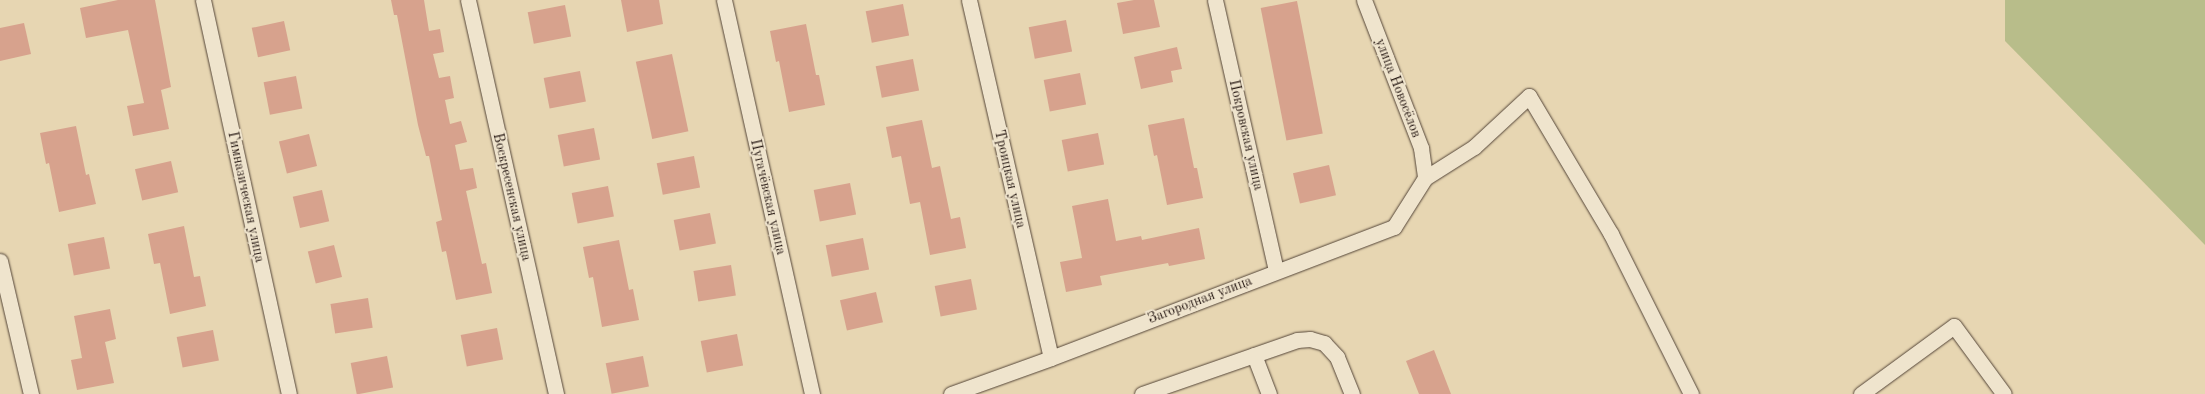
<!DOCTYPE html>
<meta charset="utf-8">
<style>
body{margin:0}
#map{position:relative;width:2205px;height:394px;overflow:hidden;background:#e7d6b2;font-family:"Old Standard TT",serif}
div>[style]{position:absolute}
.green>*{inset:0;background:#b8bd8a}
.building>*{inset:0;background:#d7a28d;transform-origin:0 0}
.roads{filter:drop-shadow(0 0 1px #544538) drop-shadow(0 0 1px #544538)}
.minor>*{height:15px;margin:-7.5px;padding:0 7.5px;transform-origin:7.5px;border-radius:7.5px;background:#efe4cd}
span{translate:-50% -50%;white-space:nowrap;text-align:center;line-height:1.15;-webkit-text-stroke:4px #efe4cd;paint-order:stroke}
.street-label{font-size:14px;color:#231510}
</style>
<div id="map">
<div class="green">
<div style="clip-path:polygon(2005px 0,2205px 0,2205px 245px,2005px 41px)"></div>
</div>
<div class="building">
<div style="clip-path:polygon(118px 0,155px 0,171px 87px,161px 90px,169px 129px,133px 136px,127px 106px,144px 103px,128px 30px,86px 38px,80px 8px)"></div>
<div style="clip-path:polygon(391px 0,424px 0,429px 31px,440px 29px,444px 52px,433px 54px,439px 78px,450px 76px,454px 98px,445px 100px,450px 124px,461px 121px,467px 142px,455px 145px,460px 170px,473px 168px,477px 188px,466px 191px,482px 264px,486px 263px,492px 293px,456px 300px,446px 251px,442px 252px,436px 222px,442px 220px,429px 156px,426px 156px,418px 125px,397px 15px,394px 15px)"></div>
<div style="clip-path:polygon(621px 0,659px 0,663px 24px,627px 32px)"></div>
<div style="clip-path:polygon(1134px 0,1154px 0,1160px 27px,1123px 34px,1117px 3px)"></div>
<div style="left:1297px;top:1px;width:135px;height:37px;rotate:79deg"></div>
<div style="left:903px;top:4px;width:32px;height:38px;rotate:79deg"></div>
<div style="left:565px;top:5px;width:32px;height:38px;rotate:79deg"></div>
<div style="left:1066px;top:20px;width:32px;height:38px;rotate:79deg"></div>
<div style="left:284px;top:21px;width:30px;height:33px;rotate:78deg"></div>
<div style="clip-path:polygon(24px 23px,31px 54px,0 61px,0 28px)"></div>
<div style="clip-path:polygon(806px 24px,816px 75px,819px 75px,825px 105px,789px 112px,779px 61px,776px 62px,770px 31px)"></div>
<div style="clip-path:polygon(1177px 47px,1182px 69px,1171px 71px,1173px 82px,1141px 89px,1134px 57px)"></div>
<div style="left:672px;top:54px;width:79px;height:37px;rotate:78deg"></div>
<div style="left:913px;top:59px;width:32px;height:38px;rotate:79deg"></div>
<div style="left:580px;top:71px;width:31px;height:37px;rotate:79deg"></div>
<div style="left:1080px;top:73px;width:32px;height:37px;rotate:79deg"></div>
<div style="left:296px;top:76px;width:33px;height:33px;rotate:79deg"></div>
<div style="clip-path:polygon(1184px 118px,1194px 168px,1197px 168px,1203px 198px,1167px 205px,1157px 155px,1154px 156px,1148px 125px)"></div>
<div style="clip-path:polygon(922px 120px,932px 168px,940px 166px,951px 219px,960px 217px,966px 248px,930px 255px,920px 202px,910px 204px,901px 156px,892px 158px,886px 127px)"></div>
<div style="clip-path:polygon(76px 126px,86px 175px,89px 174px,96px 204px,59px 212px,49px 163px,46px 164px,40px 133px)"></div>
<div style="left:594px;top:128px;width:32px;height:37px;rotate:79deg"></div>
<div style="left:1098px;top:133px;width:32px;height:37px;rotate:79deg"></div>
<div style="left:309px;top:134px;width:33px;height:31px;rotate:76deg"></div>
<div style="left:694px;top:156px;width:32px;height:38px;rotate:79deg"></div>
<div style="left:171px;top:161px;width:32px;height:37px;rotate:77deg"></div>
<div style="left:1329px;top:165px;width:31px;height:37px;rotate:77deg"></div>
<div style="left:850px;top:183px;width:32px;height:37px;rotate:79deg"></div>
<div style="left:608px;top:186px;width:31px;height:37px;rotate:79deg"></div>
<div style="left:322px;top:190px;width:32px;height:30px;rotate:77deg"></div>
<div style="clip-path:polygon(1108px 199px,1116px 241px,1141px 236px,1142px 240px,1199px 228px,1205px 259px,1169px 266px,1168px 263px,1100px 276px,1102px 285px,1066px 292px,1060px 262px,1082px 258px,1072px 206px)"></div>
<div style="left:710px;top:213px;width:31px;height:37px;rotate:79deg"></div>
<div style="clip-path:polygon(184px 226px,194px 277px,200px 276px,206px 306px,170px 314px,160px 263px,154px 264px,148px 234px)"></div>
<div style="left:104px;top:237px;width:32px;height:37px;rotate:79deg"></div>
<div style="left:863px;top:238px;width:32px;height:38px;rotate:79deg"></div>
<div style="clip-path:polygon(619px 240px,629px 290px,633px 289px,639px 320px,602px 327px,593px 277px,589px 278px,583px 247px)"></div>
<div style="left:334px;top:245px;width:33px;height:27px;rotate:76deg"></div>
<div style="left:731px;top:265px;width:31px;height:38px;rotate:81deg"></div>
<div style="left:971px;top:279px;width:31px;height:37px;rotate:79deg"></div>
<div style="left:876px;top:292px;width:31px;height:37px;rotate:77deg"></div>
<div style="left:368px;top:298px;width:30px;height:38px;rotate:81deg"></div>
<div style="clip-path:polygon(110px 309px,116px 339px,105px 342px,114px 383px,77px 390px,71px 360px,82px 358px,74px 316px)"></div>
<div style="left:497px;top:328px;width:32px;height:37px;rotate:79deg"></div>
<div style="left:213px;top:330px;width:31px;height:37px;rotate:79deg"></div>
<div style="left:737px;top:334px;width:32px;height:37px;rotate:79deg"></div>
<div style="clip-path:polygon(1434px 350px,1451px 394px,1419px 394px,1406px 361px)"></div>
<div style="left:387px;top:356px;width:32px;height:37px;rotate:79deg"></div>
<div style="left:643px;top:356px;width:31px;height:38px;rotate:79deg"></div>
</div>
<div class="roads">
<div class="minor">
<div style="left:203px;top:0;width:403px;rotate:77.7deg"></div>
<div style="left:468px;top:0;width:404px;rotate:77.4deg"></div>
<div style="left:724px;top:0;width:404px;rotate:77.4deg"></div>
<div style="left:969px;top:0;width:367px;rotate:77.1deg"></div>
<div style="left:1215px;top:0;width:277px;rotate:77.3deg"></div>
<div style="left:1364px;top:0;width:159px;rotate:68.9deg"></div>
<div style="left:1421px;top:148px;width:30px;rotate:82deg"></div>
<div style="left:0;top:261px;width:137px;rotate:76.9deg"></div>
<div style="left:1254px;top:355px;width:42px;rotate:69deg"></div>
<div style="left:951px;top:394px;width:106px;rotate:-19.8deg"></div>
<div style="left:1051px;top:358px;width:367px;rotate:-20.9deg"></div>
<div style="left:1394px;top:227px;width:58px;rotate:-57.7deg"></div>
<div style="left:1425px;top:178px;width:58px;rotate:-32.3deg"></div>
<div style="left:1474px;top:147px;width:75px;rotate:-42.8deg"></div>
<div style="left:1529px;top:96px;width:161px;rotate:59.3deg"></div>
<div style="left:1611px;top:234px;width:179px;rotate:63.4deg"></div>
<div style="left:1142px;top:394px;width:164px;rotate:-19.2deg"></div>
<div style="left:1297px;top:340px;width:13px;rotate:-4deg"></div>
<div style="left:1310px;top:339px;width:15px;rotate:16deg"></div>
<div style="left:1324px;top:343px;width:19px;rotate:47deg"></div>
<div style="left:1337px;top:357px;width:40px;rotate:68deg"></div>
<div style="left:1861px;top:394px;width:115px;rotate:-36.2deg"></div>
<div style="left:1954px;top:326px;width:84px;rotate:53.7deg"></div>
</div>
</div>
<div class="street-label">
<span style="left:1398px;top:88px;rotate:69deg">улица Новосёлов</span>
<span style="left:1246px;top:135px;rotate:77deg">Покровская улица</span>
<span style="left:1010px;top:179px;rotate:77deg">Троицкая улица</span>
<span style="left:246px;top:197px;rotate:78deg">Гимназическая улица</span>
<span style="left:512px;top:197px;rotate:77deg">Воскресенская улица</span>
<span style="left:768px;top:197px;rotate:77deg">Пугачёвская улица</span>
<span style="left:1200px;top:300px;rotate:-21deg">Загородная улица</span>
</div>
</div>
